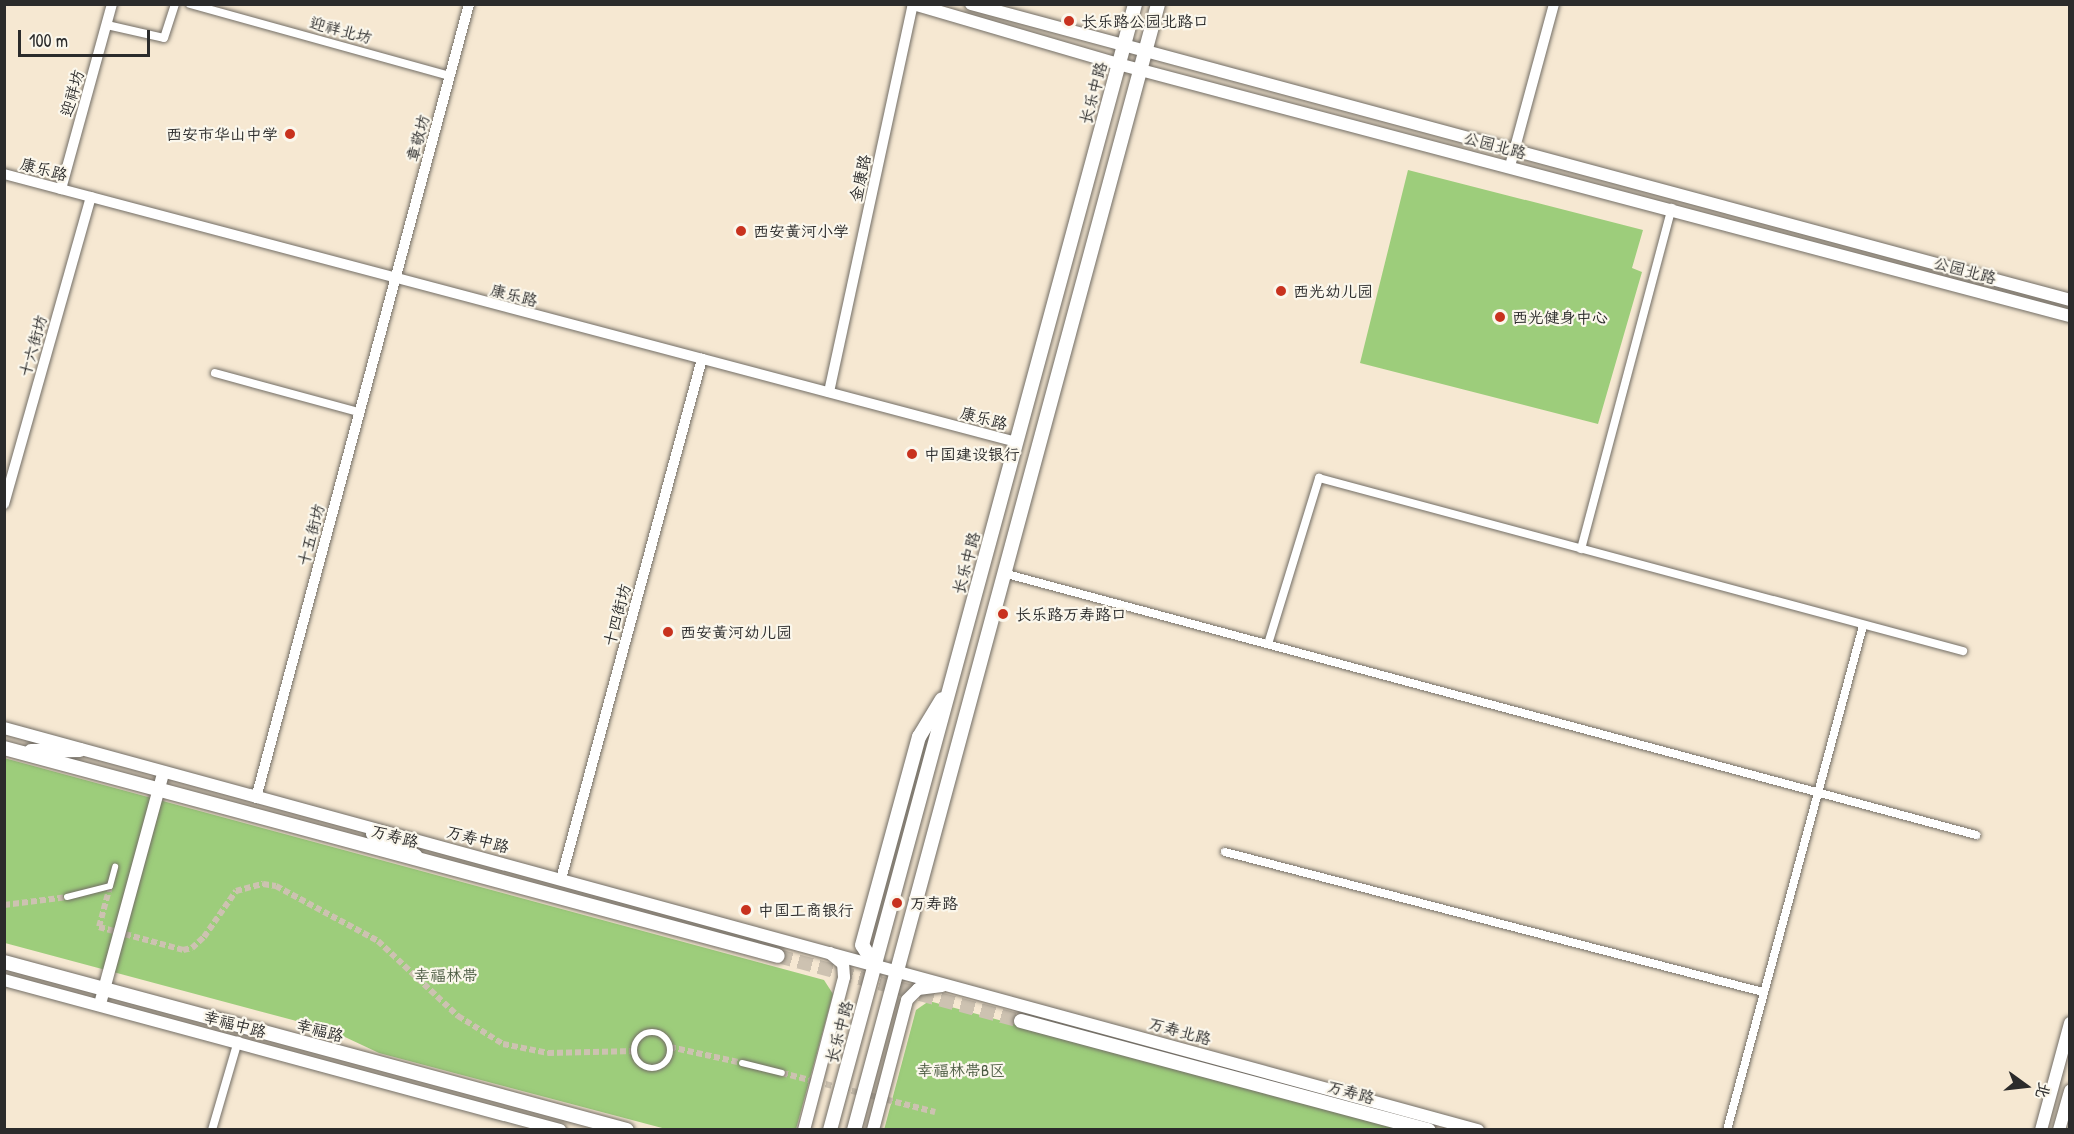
<!DOCTYPE html>
<meta charset="utf-8">
<style>
body{margin:0}
#map{position:relative;width:2074px;height:1134px;overflow:hidden;background:#f6e8d2;font-family:"Patrick Hand","LXGW WenKai TC",sans-serif}
div>[style]{position:absolute}
.green>*{inset:0;background:#9dcd7b}
.pedestrian-tunnel>*{height:6px;margin-top:-3px;transform-origin:0;background:repeating-linear-gradient(90deg,#cdc2b1 0 6px,transparent 0 9px)}
.primary-tunnel>*{height:14px;margin-top:-7px;transform-origin:0;background:repeating-linear-gradient(90deg,#cdc2b1 0 14px,transparent 0 21px)}
.roads{filter:drop-shadow(0 0 2px #726d65) drop-shadow(0 0 2px #726d65)}
.pedestrian>*{height:6px;margin:-3px;padding:0 3px;transform-origin:3px;border-radius:3px;background:#fff}
.pedestrian>.ring{margin:-3px;padding:0;box-sizing:content-box;background:none;border:6px solid #fff;border-radius:50%}
.minor>*{height:8px;margin:-4px;padding:0 4px;transform-origin:4px;border-radius:4px;background:#fff}
.tertiary>*{height:10px;margin:-5px;padding:0 5px;transform-origin:5px;border-radius:5px;background:#fff}
.secondary>*{height:12px;margin:-6px;padding:0 6px;transform-origin:6px;border-radius:6px;background:#fff}
.primary>*{height:14px;margin:-7px;padding:0 7px;transform-origin:7px;border-radius:7px;background:#fff}
.dots>*{width:16px;height:16px;translate:-50% -50%;box-sizing:border-box;border:3px solid #fbf7ec;border-radius:50%}
span{translate:-50% -50%;white-space:nowrap;text-align:center;line-height:1.15;-webkit-text-stroke:4.5px #fbf7ec;paint-order:stroke}
.poi-label{font-size:16px;color:#2b2b2b}
.left{translate:0 -50%;text-align:left}
.right{translate:-100% -50%;text-align:right}
.street-label{font-size:16px;color:#2b2b2b}
.park-label{font-size:16px;color:#4d5c43}
.frame{position:absolute;inset:0;border:6px solid #2b2b2b;pointer-events:none}
.north{position:absolute;left:1996px;top:1056px;width:60px;height:60px;-webkit-text-stroke:4px #fbf7ec;paint-order:stroke;rotate:105deg;font-size:16px;font-weight:700;line-height:24px;text-align:center;color:#2b2b2b}
.north::after{content:'';display:block;margin:auto;width:21px;height:27px;background:#2b2b2b;clip-path:polygon(50% 0,100% 100%,50% 72%,0 100%)}
.scale{position:absolute;left:18px;top:30px;width:132px;height:27px;box-sizing:border-box;border:3px solid #2b2b2b;border-top:0;padding-left:8px;font-size:18px;line-height:21px;white-space:nowrap;color:#2b2b2b;-webkit-text-stroke:4px #fbf7ec;paint-order:stroke}
</style>
<div id="map">
<div class="green">
<div style="clip-path:polygon(1408px 170px,1643px 230px,1632px 268px,1642px 272px,1598px 424px,1360px 363px)"></div>
<div style="clip-path:polygon(4px 758px,824px 980px,833px 994px,796px 1129px,666px 1129px,379px 1053px,330px 1030px,5px 943px)"></div>
<div style="clip-path:polygon(929px 1001px,1401px 1129px,884px 1130px,916px 1010px)"></div>
</div>
<div class="pedestrian-tunnel">
<div style="left:110px;top:886px;width:42px;rotate:105deg"></div>
<div style="left:99px;top:927px;width:87px;rotate:15.3deg"></div>
<div style="left:183px;top:950px;width:9px;rotate:-13deg"></div>
<div style="left:192px;top:948px;width:16px;rotate:-43deg"></div>
<div style="left:204px;top:937px;width:56px;rotate:-55.2deg"></div>
<div style="left:236px;top:891px;width:28px;rotate:-15deg"></div>
<div style="left:263px;top:884px;width:13px;rotate:9deg"></div>
<div style="left:276px;top:886px;width:116px;rotate:28.3deg"></div>
<div style="left:378px;top:941px;width:110px;rotate:43.2deg"></div>
<div style="left:458px;top:1016px;width:53px;rotate:31.9deg"></div>
<div style="left:503px;top:1044px;width:46px;rotate:11.3deg"></div>
<div style="left:548px;top:1053px;width:87px;rotate:-1.3deg"></div>
<div style="left:4px;top:905px;width:64px;rotate:-7.2deg"></div>
<div style="left:670px;top:1047px;width:74px;rotate:12.5deg"></div>
<div style="left:782px;top:1073px;width:158px;rotate:14.3deg"></div>
</div>
<div class="primary-tunnel">
<div style="left:778px;top:956px;width:252px;rotate:15deg"></div>
</div>
<div class="roads">
<div class="pedestrian">
<div style="left:67px;top:897px;width:44px;rotate:-14.3deg"></div>
<div style="left:110px;top:886px;width:20px;rotate:-75deg"></div>
<div class="ring" style="left:634px;top:1032px;width:30px;height:30px"></div>
<div style="left:742px;top:1063px;width:41px;rotate:14deg"></div>
</div>
<div class="minor">
<div style="left:190px;top:4px;width:270px;rotate:15.5deg"></div>
<div style="left:107px;top:25px;width:58px;rotate:12.8deg"></div>
<div style="left:164px;top:38px;width:36px;rotate:-72deg"></div>
<div style="left:215px;top:373px;width:149px;rotate:15.2deg"></div>
<div style="left:1581px;top:549px;width:353px;rotate:-75.1deg"></div>
<div style="left:1003px;top:573px;width:1008px;rotate:15.07deg"></div>
<div style="left:1268px;top:644px;width:174px;rotate:-72.9deg"></div>
<div style="left:1319px;top:478px;width:667px;rotate:15.04deg"></div>
<div style="left:1225px;top:852px;width:556px;rotate:14.59deg"></div>
<div style="left:212px;top:1130px;width:93px;rotate:-73.7deg"></div>
<div style="left:1727px;top:1130px;width:522px;rotate:-74.9deg"></div>
</div>
<div class="tertiary">
<div style="left:1510px;top:166px;width:168px;rotate:-74.8deg"></div>
<div style="left:4px;top:174px;width:1047px;rotate:14.83deg"></div>
<div style="left:61px;top:189px;width:192px;rotate:-74.6deg"></div>
<div style="left:829px;top:392px;width:397px;rotate:-77.8deg"></div>
<div style="left:4px;top:504px;width:319px;rotate:-74.2deg"></div>
<div style="left:256px;top:798px;width:822px;rotate:-74.98deg"></div>
<div style="left:561px;top:879px;width:539px;rotate:-74.83deg"></div>
</div>
<div class="secondary">
<div style="left:913px;top:4px;width:214px;rotate:16.3deg"></div>
<div style="left:1118px;top:64px;width:985px;rotate:14.83deg"></div>
<div style="left:971px;top:4px;width:1138px;rotate:15.07deg"></div>
<div style="left:4px;top:728px;width:1528px;rotate:15.26deg"></div>
<div style="left:372px;top:834px;width:49px;rotate:25.5deg"></div>
<div style="left:4px;top:980px;width:576px;rotate:15.1deg"></div>
<div style="left:100px;top:1004px;width:239px;rotate:-74.7deg"></div>
<div style="left:804px;top:1130px;width:158px;rotate:-75.3deg"></div>
<div style="left:844px;top:977px;width:13px;rotate:-94deg"></div>
<div style="left:843px;top:964px;width:17px;rotate:-140deg"></div>
<div style="left:873px;top:1130px;width:134px;rotate:-75.3deg"></div>
<div style="left:907px;top:1000px;width:16px;rotate:-45deg"></div>
<div style="left:918px;top:989px;width:24px;rotate:-7deg"></div>
<div style="left:2041px;top:1130px;width:111px;rotate:-74.8deg"></div>
<div style="left:2059px;top:1130px;width:41px;rotate:-74.2deg"></div>
</div>
<div class="primary">
<div style="left:4px;top:748px;width:801px;rotate:15.04deg"></div>
<div style="left:31px;top:751px;width:49px;rotate:-1.2deg"></div>
<div style="left:4px;top:962px;width:645px;rotate:15.09deg"></div>
<div style="left:874px;top:964px;width:22px;rotate:-122deg"></div>
<div style="left:862px;top:945px;width:216px;rotate:-74.7deg"></div>
<div style="left:919px;top:737px;width:44px;rotate:-58.8deg"></div>
<div style="left:1021px;top:1021px;width:422px;rotate:15deg"></div>
<div style="left:830px;top:1130px;width:1167px;rotate:-74.84deg"></div>
<div style="left:854px;top:1130px;width:1166px;rotate:-74.89deg"></div>
</div>
</div>
<div class="dots">
<div style="left:1069px;top:21px;background:#c8321e"></div>
<div style="left:290px;top:134px;background:#c8321e"></div>
<div style="left:741px;top:231px;background:#c8321e"></div>
<div style="left:1281px;top:291px;background:#c8321e"></div>
<div style="left:1500px;top:317px;background:#c8321e"></div>
<div style="left:912px;top:454px;background:#c8321e"></div>
<div style="left:1003px;top:614px;background:#c8321e"></div>
<div style="left:668px;top:632px;background:#c8321e"></div>
<div style="left:897px;top:903px;background:#c8321e"></div>
<div style="left:746px;top:910px;background:#c8321e"></div>
</div>
<div class="poi-label">
<span class="left" style="left:1081px;top:21px">长乐路公园北路口</span>
<span class="right" style="left:278px;top:134px">西安市华山中学</span>
<span class="left" style="left:753px;top:231px">西安黄河小学</span>
<span class="left" style="left:1293px;top:291px">西光幼儿园</span>
<span class="left" style="left:1512px;top:317px">西光健身中心</span>
<span class="left" style="left:924px;top:454px">中国建设银行</span>
<span class="left" style="left:1015px;top:614px">长乐路万寿路口</span>
<span class="left" style="left:680px;top:632px">西安黄河幼儿园</span>
<span class="left" style="left:910px;top:903px">万寿路</span>
<span class="left" style="left:758px;top:910px">中国工商银行</span>
</div>
<div class="street-label">
<span style="left:341px;top:30px;rotate:15deg">迎祥北坊</span>
<span style="left:72px;top:93px;rotate:-74deg">迎祥坊</span>
<span style="left:1093px;top:93px;rotate:-75deg">长乐中路</span>
<span style="left:418px;top:138px;rotate:-75deg">章敬坊</span>
<span style="left:1495px;top:145px;rotate:15deg">公园北路</span>
<span style="left:44px;top:169px;rotate:15deg">康乐路</span>
<span style="left:860px;top:178px;rotate:-78deg">金康路</span>
<span style="left:1965px;top:270px;rotate:15deg">公园北路</span>
<span style="left:514px;top:295px;rotate:14deg">康乐路</span>
<span style="left:33px;top:346px;rotate:-74deg">十六街坊</span>
<span style="left:984px;top:418px;rotate:15deg">康乐路</span>
<span style="left:311px;top:535px;rotate:-75deg">十五街坊</span>
<span style="left:966px;top:563px;rotate:-75deg">长乐中路</span>
<span style="left:617px;top:615px;rotate:-75deg">十四街坊</span>
<span style="left:395px;top:836px;rotate:15deg">万寿路</span>
<span style="left:478px;top:839px;rotate:15deg">万寿中路</span>
<span style="left:235px;top:1024px;rotate:15deg">幸福中路</span>
<span style="left:320px;top:1030px;rotate:15deg">幸福路</span>
<span style="left:1180px;top:1031px;rotate:15deg">万寿北路</span>
<span style="left:839px;top:1032px;rotate:-75deg">长乐中路</span>
<span style="left:1351px;top:1092px;rotate:15deg">万寿路</span>
</div>
<div class="park-label">
<span style="left:446px;top:975px">幸福林带</span>
<span style="left:961px;top:1070px">幸福林带B区</span>
</div>
<div class="frame"></div>
<div class="north">北</div>
<div class="scale">100 m</div>
</div>
